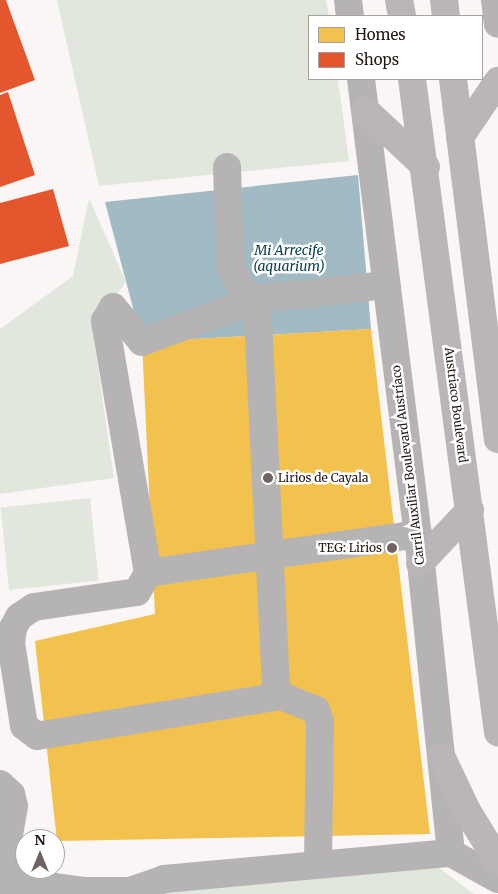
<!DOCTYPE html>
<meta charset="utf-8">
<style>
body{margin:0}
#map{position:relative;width:498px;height:894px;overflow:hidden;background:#faf6f5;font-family:Merriweather,serif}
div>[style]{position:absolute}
.green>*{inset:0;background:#e1e7dd;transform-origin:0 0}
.water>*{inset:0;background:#a2bac3}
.homes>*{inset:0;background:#f2c14e}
.shops>*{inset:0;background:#e4572e}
.minor>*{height:28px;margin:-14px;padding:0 14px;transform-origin:14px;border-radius:14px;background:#b6b3b5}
.major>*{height:28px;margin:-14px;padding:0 14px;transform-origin:14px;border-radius:14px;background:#b9b5b8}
.dots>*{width:14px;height:14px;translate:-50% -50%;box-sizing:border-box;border:2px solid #fff;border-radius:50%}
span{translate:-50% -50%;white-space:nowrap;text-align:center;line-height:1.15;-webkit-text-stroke:5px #fff;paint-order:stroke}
.street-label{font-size:12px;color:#241611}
.poi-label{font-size:12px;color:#241611}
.left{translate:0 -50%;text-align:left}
.right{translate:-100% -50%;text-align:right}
.water-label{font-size:14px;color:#0d4251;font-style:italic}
.legend{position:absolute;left:308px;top:15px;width:175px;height:65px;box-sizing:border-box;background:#fff;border:1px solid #a7a2a0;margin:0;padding:6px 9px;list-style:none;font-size:15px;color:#241611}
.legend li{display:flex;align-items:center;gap:10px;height:25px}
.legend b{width:25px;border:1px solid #a7a2a0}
.north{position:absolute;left:15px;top:829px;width:50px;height:50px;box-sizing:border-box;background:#fff;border:1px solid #a7a2a0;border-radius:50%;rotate:0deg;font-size:14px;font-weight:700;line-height:20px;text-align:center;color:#241611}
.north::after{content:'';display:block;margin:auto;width:18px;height:22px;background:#6f6461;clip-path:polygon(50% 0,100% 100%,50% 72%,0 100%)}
</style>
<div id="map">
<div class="green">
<div style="clip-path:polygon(57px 0,326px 0,329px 16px,309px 16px,309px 79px,338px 79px,349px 161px,99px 186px)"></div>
<div style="clip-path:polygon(89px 198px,126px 282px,92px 327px,114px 478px,0 494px,0 329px,73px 276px)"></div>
<div style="left:90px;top:498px;width:83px;height:90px;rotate:84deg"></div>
<div style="clip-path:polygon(439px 868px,474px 894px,162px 894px,161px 887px)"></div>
</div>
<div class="water">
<div style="clip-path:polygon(358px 175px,371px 329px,142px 342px,105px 202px)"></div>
</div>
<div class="homes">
<div style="clip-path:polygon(371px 329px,430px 834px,57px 841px,35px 641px,155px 614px,142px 342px)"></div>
</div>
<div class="shops">
<div style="clip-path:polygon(0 0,6px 0,35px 80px,0 93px)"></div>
<div style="clip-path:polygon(8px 92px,35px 175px,0 187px,0 95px)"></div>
<div style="clip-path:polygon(53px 189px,69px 246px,0 264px,0 203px)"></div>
</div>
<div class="minor">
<div style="left:348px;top:0;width:16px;rotate:83deg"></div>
<div style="left:495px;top:0;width:24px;rotate:83deg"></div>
<div style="left:361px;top:79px;width:459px;rotate:82.9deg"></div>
<div style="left:418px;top:534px;width:321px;rotate:84.1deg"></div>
<div style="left:148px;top:573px;width:256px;rotate:-99.7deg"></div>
<div style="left:105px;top:321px;width:16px;rotate:-60deg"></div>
<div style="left:113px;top:307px;width:45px;rotate:50.4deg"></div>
<div style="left:142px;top:342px;width:123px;rotate:-20.5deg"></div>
<div style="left:257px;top:299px;width:17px;rotate:-147deg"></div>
<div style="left:243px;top:290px;width:26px;rotate:-119deg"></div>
<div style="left:230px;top:267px;width:100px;rotate:-91.7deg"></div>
<div style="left:281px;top:696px;width:247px;rotate:170.7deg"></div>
<div style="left:37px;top:736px;width:16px;rotate:-142deg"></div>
<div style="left:24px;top:726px;width:84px;rotate:-98.9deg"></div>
<div style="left:11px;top:643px;width:15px;rotate:-82deg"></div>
<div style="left:13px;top:628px;width:13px;rotate:-61deg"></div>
<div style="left:19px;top:617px;width:18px;rotate:-34deg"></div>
<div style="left:34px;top:607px;width:104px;rotate:-8.3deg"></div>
<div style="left:137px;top:592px;width:22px;rotate:-60deg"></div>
<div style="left:148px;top:573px;width:273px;rotate:-8.2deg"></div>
<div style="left:0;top:784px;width:15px;rotate:42deg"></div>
<div style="left:11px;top:794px;width:12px;rotate:76deg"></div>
<div style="left:14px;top:806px;width:41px;rotate:99.9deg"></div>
<div style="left:7px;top:846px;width:48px;rotate:90deg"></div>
<div style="left:451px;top:853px;width:54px;rotate:29deg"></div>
<div style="left:318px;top:864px;width:142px;rotate:-89.2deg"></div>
<div style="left:320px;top:722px;width:13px;rotate:-108deg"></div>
<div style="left:316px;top:710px;width:38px;rotate:-158deg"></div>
<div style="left:281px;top:696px;width:10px;rotate:-119deg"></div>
<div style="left:276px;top:687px;width:388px;rotate:-92.8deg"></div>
<div style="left:257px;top:299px;width:130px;rotate:-6.2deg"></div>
<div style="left:9px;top:881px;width:77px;rotate:7.5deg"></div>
<div style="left:85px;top:891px;width:45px"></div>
<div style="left:130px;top:891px;width:36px;rotate:-19deg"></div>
<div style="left:164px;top:879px;width:288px;rotate:-5.2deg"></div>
</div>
<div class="major">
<div style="left:399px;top:0;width:16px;rotate:79deg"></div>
<div style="left:444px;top:0;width:16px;rotate:83deg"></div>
<div style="left:412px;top:79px;width:659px;rotate:82.5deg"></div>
<div style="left:453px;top:79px;width:363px;rotate:82.9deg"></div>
<div style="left:366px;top:111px;width:82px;rotate:43deg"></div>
<div style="left:460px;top:137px;width:68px;rotate:-55.8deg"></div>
<div style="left:420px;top:563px;width:73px;rotate:-46.7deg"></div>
<div style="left:442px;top:758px;width:59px;rotate:64.7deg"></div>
<div style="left:467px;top:811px;width:59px;rotate:58.2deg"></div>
</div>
<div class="dots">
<div style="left:268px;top:478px;background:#6f6461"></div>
<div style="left:392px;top:548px;background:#6f6461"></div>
</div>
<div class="street-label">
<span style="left:456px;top:405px;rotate:83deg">Austriaco Boulevard</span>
<span style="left:408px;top:465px;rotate:-97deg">Carril Auxiliar Boulevard Austríaco</span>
</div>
<div class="poi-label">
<span class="left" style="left:278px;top:478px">Lirios de Cayala</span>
<span class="right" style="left:382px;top:548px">TEG: Lirios</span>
</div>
<div class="water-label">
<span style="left:289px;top:258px">Mi Arrecife<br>(aquarium)</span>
</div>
<ul class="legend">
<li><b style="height:14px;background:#f2c14e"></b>Homes</li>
<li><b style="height:14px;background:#e4572e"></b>Shops</li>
</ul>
<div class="north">N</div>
</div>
